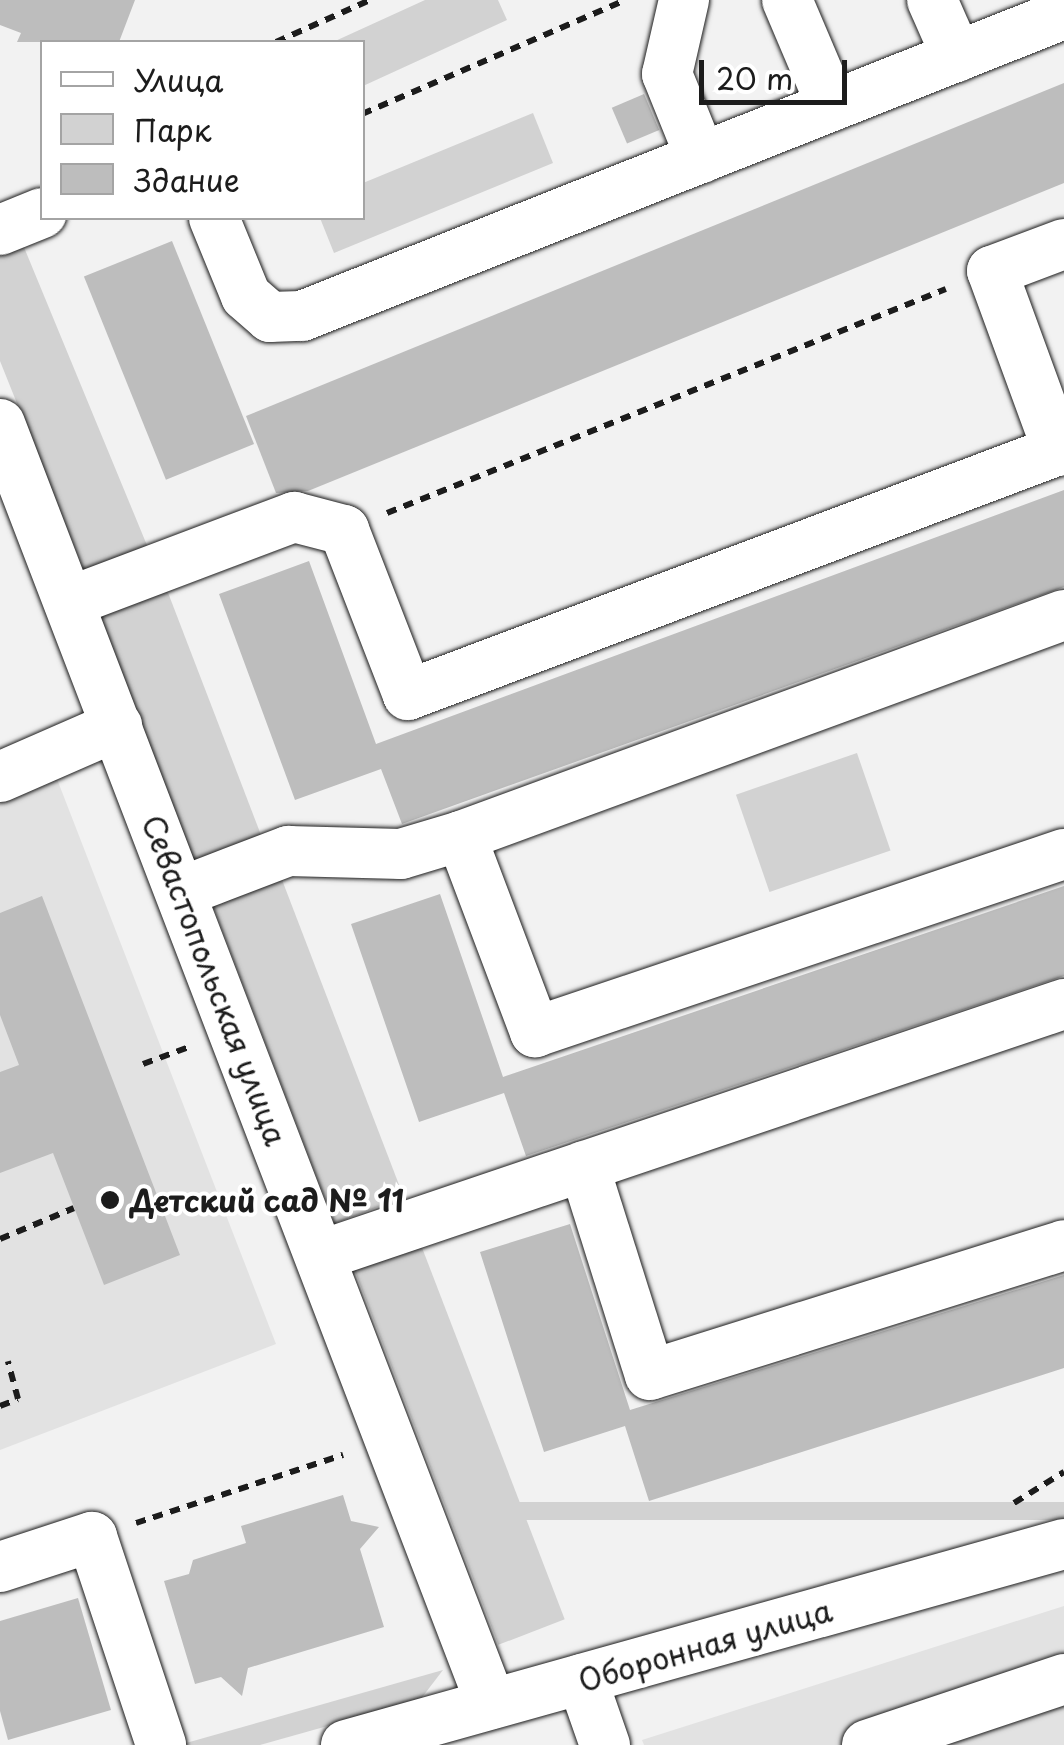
<!DOCTYPE html>
<meta charset="utf-8">
<style>
body{margin:0}
#map{position:relative;width:1064px;height:1745px;overflow:hidden;background:#f2f2f2;font-family:"Playpen Sans",sans-serif}
div>[style]{position:absolute}
.built>*{inset:0;background:#e2e2e2}
.green>*{inset:0;background:#d2d2d2;transform-origin:0 0}
.building>*{inset:0;background:#bdbdbd;transform-origin:0 0}
.path>*{height:6px;margin-top:-3px;transform-origin:0;background:repeating-linear-gradient(90deg,#1c1c1c 0 10px,transparent 0 18px)}
.roads{filter:drop-shadow(0 0 2px #1c1c1c) drop-shadow(0 0 2px #1c1c1c)}
.minor>*{height:50px;margin:-25px;padding:0 25px;transform-origin:25px;border-radius:25px;background:#fff}
.dots>*{width:28px;height:28px;translate:-50% -50%;box-sizing:border-box;border:5px solid #fff;border-radius:50%}
span{translate:-50% -50%;white-space:nowrap;text-align:center;line-height:1.15;-webkit-text-stroke:8px #fff;paint-order:stroke}
.street-label{font-size:30px;color:#1c1c1c}
.poi-label{font-size:30px;color:#1c1c1c;font-weight:700}
.left{translate:0 -50%;text-align:left}
.legend{position:absolute;left:40px;top:40px;width:325px;height:180px;box-sizing:border-box;background:#fff;border:2px solid #a4a4a4;margin:0;padding:12px 18px;list-style:none;font-size:30px;color:#1c1c1c}
.legend li{display:flex;align-items:center;gap:20px;height:50px}
.legend b{width:50px;border:2px solid #a4a4a4}
.scale{position:absolute;left:699px;top:60px;width:148px;height:45px;box-sizing:border-box;border:5px solid #1c1c1c;border-top:0;padding-left:12px;font-size:30px;line-height:35px;white-space:nowrap;color:#1c1c1c;-webkit-text-stroke:8px #fff;paint-order:stroke}
</style>
<div id="map">
<div class="built">
<div style="clip-path:polygon(57px 779px,276px 1344px,0 1450px,0 804px)"></div>
<div style="clip-path:polygon(1064px 1606px,1064px 1745px,644px 1745px,642px 1740px)"></div>
</div>
<div class="green">
<div style="clip-path:polygon(425px 0,498px 0,507px 20px,363px 86px,362px 42px,333px 42px)"></div>
<div style="clip-path:polygon(533px 113px,553px 163px,334px 253px,320px 218px,362px 218px,363px 183px)"></div>
<div style="clip-path:polygon(21px 240px,151px 555px,87px 578px,0 361px,0 249px)"></div>
<div style="left:162px;top:577px;width:280px;height:72px;rotate:69deg"></div>
<div style="left:857px;top:753px;width:103px;height:128px;rotate:71deg"></div>
<div style="left:279px;top:872px;width:348px;height:74px;rotate:69deg"></div>
<div style="left:421px;top:1245px;width:401px;height:71px;rotate:69deg"></div>
<div style="left:1064px;top:1502px;width:18px;height:567px;rotate:90deg"></div>
<div style="clip-path:polygon(443px 1670px,420px 1700px,260px 1745px,179px 1745px)"></div>
</div>
<div class="building">
<div style="clip-path:polygon(0 0,135px 0,119px 42px,17px 42px,21px 33px,0 25px)"></div>
<div style="clip-path:polygon(1064px 83px,1064px 183px,308px 491px,276px 493px,246px 416px)"></div>
<div style="left:644px;top:94px;width:39px;height:35px;rotate:67deg"></div>
<div style="left:172px;top:241px;width:219px;height:95px;rotate:68deg"></div>
<div style="clip-path:polygon(1064px 490px,1064px 587px,402px 824px,381px 769px,295px 800px,219px 594px,309px 561px,376px 744px)"></div>
<div style="clip-path:polygon(1064px 886px,1064px 976px,526px 1156px,504px 1093px,419px 1122px,351px 924px,440px 894px,503px 1077px)"></div>
<div style="clip-path:polygon(42px 896px,180px 1255px,104px 1285px,53px 1153px,0 1173px,0 1072px,19px 1065px,0 1015px,0 913px)"></div>
<div style="clip-path:polygon(570px 1224px,630px 1410px,1064px 1275px,1064px 1368px,649px 1501px,625px 1426px,544px 1452px,480px 1252px)"></div>
<div style="clip-path:polygon(343px 1495px,351px 1521px,379px 1527px,360px 1549px,384px 1627px,248px 1668px,242px 1696px,221px 1677px,195px 1684px,164px 1581px,189px 1574px,193px 1560px,246px 1543px,241px 1526px)"></div>
<div style="clip-path:polygon(78px 1598px,111px 1710px,8px 1740px,0 1711px,0 1621px)"></div>
</div>
<div class="path">
<div style="left:276px;top:42px;width:103px;rotate:-24.1deg"></div>
<div style="left:362px;top:114px;width:287px;rotate:-23.4deg"></div>
<div style="left:387px;top:513px;width:602px;rotate:-21.84deg"></div>
<div style="left:143px;top:1064px;width:49px;rotate:-20.3deg"></div>
<div style="left:0;top:1239px;width:80px;rotate:-22.7deg"></div>
<div style="left:0;top:1406px;width:19px;rotate:-21deg"></div>
<div style="left:18px;top:1399px;width:39px;rotate:-105deg"></div>
<div style="left:1014px;top:1503px;width:59px;rotate:-31.8deg"></div>
<div style="left:136px;top:1523px;width:218px;rotate:-18.2deg"></div>
</div>
<div class="roads">
<div class="minor">
<div style="left:684px;top:0;width:76px;rotate:102.9deg"></div>
<div style="left:667px;top:74px;width:91px;rotate:68deg"></div>
<div style="left:787px;top:0;width:115px;rotate:67deg"></div>
<div style="left:932px;top:0;width:62px;rotate:66.3deg"></div>
<div style="left:214px;top:218px;width:84px;rotate:67.7deg"></div>
<div style="left:246px;top:296px;width:32px;rotate:41deg"></div>
<div style="left:270px;top:317px;width:32px;rotate:-2deg"></div>
<div style="left:302px;top:316px;width:820px;rotate:-21.62deg"></div>
<div style="left:0;top:230px;width:45px;rotate:-22deg"></div>
<div style="left:0;top:424px;width:1371px;rotate:69.01deg"></div>
<div style="left:1058px;top:451px;width:192px;rotate:-110.1deg"></div>
<div style="left:992px;top:271px;width:77px;rotate:-20.6deg"></div>
<div style="left:69px;top:602px;width:241px;rotate:-20.7deg"></div>
<div style="left:294px;top:517px;width:52px;rotate:14.6deg"></div>
<div style="left:344px;top:530px;width:177px;rotate:68.8deg"></div>
<div style="left:408px;top:695px;width:701px;rotate:-20.63deg"></div>
<div style="left:0;top:777px;width:128px;rotate:-23.6deg"></div>
<div style="left:461px;top:836px;width:210px;rotate:69.3deg"></div>
<div style="left:535px;top:1032px;width:558px;rotate:-18.6deg"></div>
<div style="left:181px;top:892px;width:115px;rotate:-21deg"></div>
<div style="left:288px;top:851px;width:113px;rotate:1.5deg"></div>
<div style="left:401px;top:854px;width:63px;rotate:-16.7deg"></div>
<div style="left:461px;top:836px;width:642px;rotate:-20.13deg"></div>
<div style="left:584px;top:1166px;width:219px;rotate:72.5deg"></div>
<div style="left:650px;top:1375px;width:434px;rotate:-17.4deg"></div>
<div style="left:322px;top:1255px;width:783px;rotate:-18.69deg"></div>
<div style="left:0;top:1567px;width:97px;rotate:-18.1deg"></div>
<div style="left:92px;top:1537px;width:219px;rotate:71.6deg"></div>
<div style="left:582px;top:1679px;width:70px;rotate:70.8deg"></div>
<div style="left:346px;top:1745px;width:746px;rotate:-15.64deg"></div>
<div style="left:867px;top:1745px;width:208px;rotate:-18.5deg"></div>
</div>
</div>
<div class="dots">
<div style="left:110px;top:1200px;background:#1c1c1c"></div>
</div>
<div class="street-label">
<span style="left:215px;top:980px;rotate:69deg">Севастопольская улица</span>
<span style="left:705px;top:1645px;rotate:-16deg">Оборонная улица</span>
</div>
<div class="poi-label">
<span class="left" style="left:130px;top:1200px">Детский сад № 11</span>
</div>
<ul class="legend">
<li><b style="height:12px;background:#fff"></b>Улица</li>
<li><b style="height:28px;background:#d2d2d2"></b>Парк</li>
<li><b style="height:28px;background:#bdbdbd"></b>Здание</li>
</ul>
<div class="scale">20 m</div>
</div>
